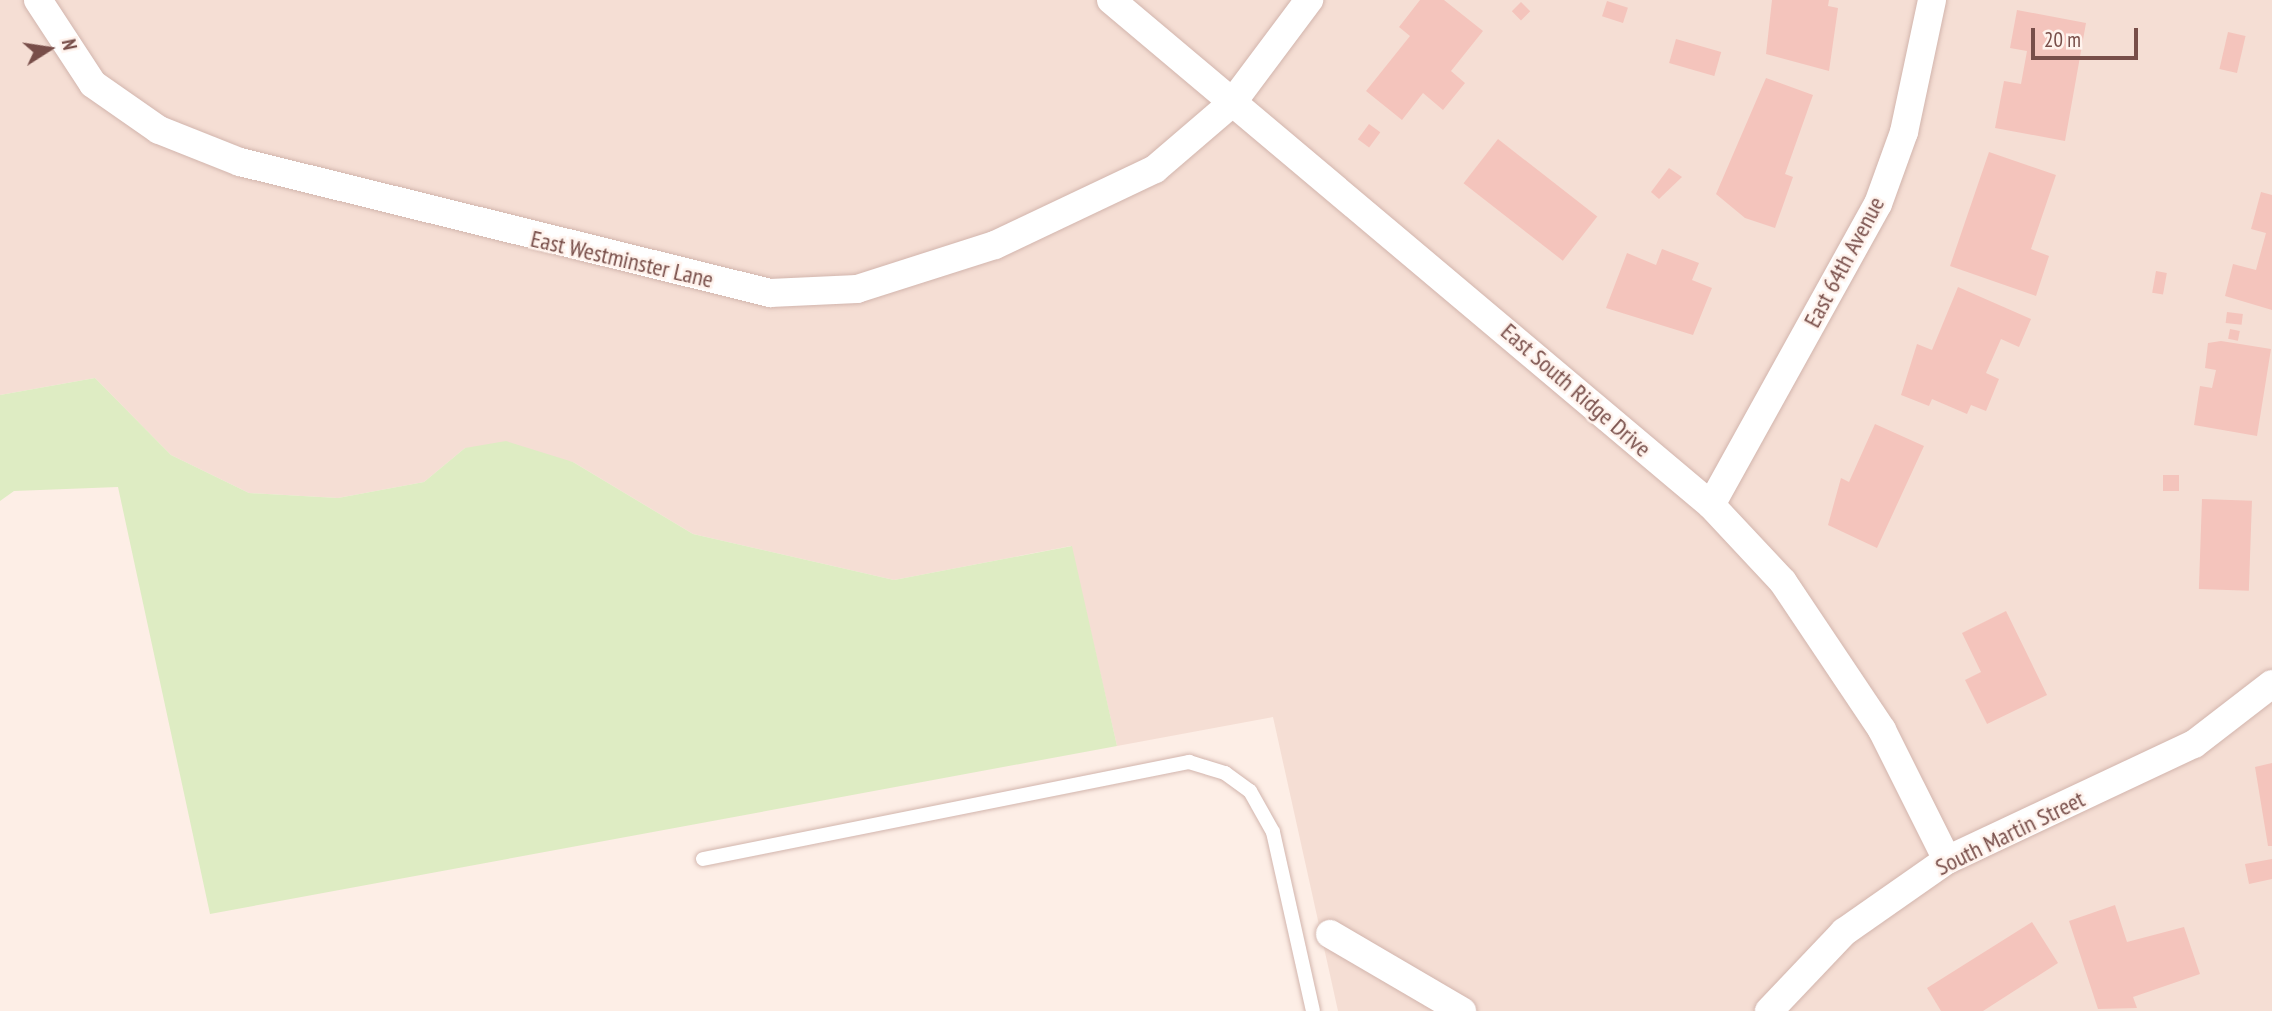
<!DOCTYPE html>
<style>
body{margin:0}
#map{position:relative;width:2272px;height:1011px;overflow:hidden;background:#fdeee6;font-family:"PT Sans Narrow",sans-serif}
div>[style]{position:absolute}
.residential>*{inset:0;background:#f5ded4}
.green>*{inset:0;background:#deecc3}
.building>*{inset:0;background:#f4c4bc;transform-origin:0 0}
.roads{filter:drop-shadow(0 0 2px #d2b5ad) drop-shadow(0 0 2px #d2b5ad)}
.service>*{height:14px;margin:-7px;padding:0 7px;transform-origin:7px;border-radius:7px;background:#fff}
.minor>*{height:28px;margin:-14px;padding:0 14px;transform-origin:14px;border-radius:14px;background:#fff}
span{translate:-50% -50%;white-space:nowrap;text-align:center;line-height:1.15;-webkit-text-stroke:5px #fff3ed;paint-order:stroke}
.street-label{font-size:24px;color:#784e49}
.north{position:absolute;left:14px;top:14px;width:70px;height:70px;-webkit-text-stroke:5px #fff3ed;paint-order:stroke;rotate:78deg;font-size:19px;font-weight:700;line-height:28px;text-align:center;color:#784e49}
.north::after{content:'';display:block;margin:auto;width:24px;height:32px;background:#784e49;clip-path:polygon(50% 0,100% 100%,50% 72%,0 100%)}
.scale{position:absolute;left:2031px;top:28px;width:107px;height:32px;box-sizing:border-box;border:4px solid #784e49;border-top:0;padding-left:9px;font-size:21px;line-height:24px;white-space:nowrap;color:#784e49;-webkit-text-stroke:5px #fff3ed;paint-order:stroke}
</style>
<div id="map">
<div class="residential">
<div style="clip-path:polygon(0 0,2272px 0,2272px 1011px,1338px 1011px,1273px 717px,1117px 746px,1071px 546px,894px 580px,693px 534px,573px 462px,465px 448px,424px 482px,338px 498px,249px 493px,171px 455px,95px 378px,0 395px)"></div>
</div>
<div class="green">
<div style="clip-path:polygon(95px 378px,171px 455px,249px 493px,338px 498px,424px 482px,465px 448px,506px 441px,573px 462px,693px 534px,894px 580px,1072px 546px,1117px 746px,210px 914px,118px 487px,14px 491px,0 501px,0 395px)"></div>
</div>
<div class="building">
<div style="clip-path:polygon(1420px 0,1444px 0,1483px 31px,1451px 71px,1465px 83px,1443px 110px,1423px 93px,1402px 120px,1366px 91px,1410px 36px,1399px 27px)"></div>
<div style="clip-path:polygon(1772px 0,1829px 0,1828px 6px,1838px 8px,1829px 71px,1766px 54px)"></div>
<div style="left:1607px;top:1px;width:22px;height:16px;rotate:18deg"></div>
<div style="left:1521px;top:2px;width:13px;height:13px;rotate:45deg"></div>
<div style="clip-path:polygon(2017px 10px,2086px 23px,2065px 141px,1995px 128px,2004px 81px,2021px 84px,2027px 51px,2010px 48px)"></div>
<div style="left:2228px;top:32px;width:18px;height:38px;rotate:13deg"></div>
<div style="left:1676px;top:39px;width:47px;height:25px;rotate:16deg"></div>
<div style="clip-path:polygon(1766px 78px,1813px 95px,1785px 174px,1793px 177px,1775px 228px,1745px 218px,1716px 194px)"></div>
<div style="left:1369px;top:124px;width:14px;height:19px;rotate:36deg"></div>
<div style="left:1498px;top:139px;width:126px;height:56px;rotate:38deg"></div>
<div style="clip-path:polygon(1989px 152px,2056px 175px,2031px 249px,2049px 256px,2036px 296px,1950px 266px)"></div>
<div style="clip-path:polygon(1669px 168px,1682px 177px,1659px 199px,1651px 192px)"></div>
<div style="clip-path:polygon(2261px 192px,2272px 195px,2272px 310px,2225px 296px,2233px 264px,2256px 270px,2266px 233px,2251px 229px)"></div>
<div style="clip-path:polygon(1662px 249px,1699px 263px,1692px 280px,1712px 288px,1693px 335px,1606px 308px,1627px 253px,1656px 265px)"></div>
<div style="left:2156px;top:271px;width:11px;height:22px;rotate:10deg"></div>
<div style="clip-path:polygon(1958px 287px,2031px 319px,2019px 347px,2001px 339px,1986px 373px,1999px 379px,1986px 411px,1971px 405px,1967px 414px,1932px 399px,1929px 406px,1901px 395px,1917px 344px,1932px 350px)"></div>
<div style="left:2227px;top:312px;width:16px;height:11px;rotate:7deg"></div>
<div style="left:2230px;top:329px;width:10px;height:10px;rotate:11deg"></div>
<div style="clip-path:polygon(2221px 341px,2271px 349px,2257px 436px,2194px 425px,2200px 386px,2212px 388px,2216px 370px,2205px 368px,2208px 343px)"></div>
<div style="clip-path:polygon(1875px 424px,1924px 446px,1877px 548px,1828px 525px,1841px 478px,1849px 482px)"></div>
<div style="left:2163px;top:475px;width:16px;height:16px"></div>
<div style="left:2202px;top:499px;width:50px;height:90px;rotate:2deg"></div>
<div style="clip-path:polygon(2006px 611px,2047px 695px,1987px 724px,1965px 680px,1981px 672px,1962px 633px)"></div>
<div style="clip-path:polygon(2272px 763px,2272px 846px,2268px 846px,2255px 767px)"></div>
<div style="clip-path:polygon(2272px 859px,2272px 879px,2249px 884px,2245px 864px)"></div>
<div style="clip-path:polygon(2115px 905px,2127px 942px,2184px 927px,2200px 974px,2133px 997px,2137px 1008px,2098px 1009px,2069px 921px)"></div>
<div style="clip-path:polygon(2032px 922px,2058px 963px,1983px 1011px,1941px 1011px,1927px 988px)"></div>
</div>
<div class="roads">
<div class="service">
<div style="left:703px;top:859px;width:496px;rotate:-11.3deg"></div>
<div style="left:1189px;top:762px;width:38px;rotate:17deg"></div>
<div style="left:1225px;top:773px;width:31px;rotate:36deg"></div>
<div style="left:1250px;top:791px;width:47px;rotate:60.7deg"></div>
<div style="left:1273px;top:832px;width:183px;rotate:77.4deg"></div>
</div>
<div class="minor">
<div style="left:38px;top:0;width:100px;rotate:56.8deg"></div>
<div style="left:93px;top:84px;width:80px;rotate:34.9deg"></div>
<div style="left:159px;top:130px;width:87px;rotate:21.6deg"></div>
<div style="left:240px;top:162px;width:546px;rotate:13.88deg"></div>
<div style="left:770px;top:293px;width:87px;rotate:-2.6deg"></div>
<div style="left:857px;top:289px;width:145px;rotate:-17.7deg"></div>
<div style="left:995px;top:245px;width:177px;rotate:-25.4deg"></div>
<div style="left:1155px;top:169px;width:101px;rotate:-40.6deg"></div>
<div style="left:1232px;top:103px;width:129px;rotate:-53.2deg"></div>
<div style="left:1111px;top:0;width:784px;rotate:40.09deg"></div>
<div style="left:1711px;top:505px;width:105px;rotate:46.9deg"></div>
<div style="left:1783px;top:582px;width:178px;rotate:56.2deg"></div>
<div style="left:1882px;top:730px;width:145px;rotate:63.4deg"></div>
<div style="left:1711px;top:505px;width:344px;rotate:-61deg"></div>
<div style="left:1878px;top:204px;width:77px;rotate:-70.1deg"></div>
<div style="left:1904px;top:132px;width:135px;rotate:-78deg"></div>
<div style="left:1330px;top:934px;width:153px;rotate:30.3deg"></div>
<div style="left:1769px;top:1011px;width:109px;rotate:-46.5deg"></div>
<div style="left:1844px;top:932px;width:126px;rotate:-35deg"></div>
<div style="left:1947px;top:860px;width:273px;rotate:-25.2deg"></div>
<div style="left:2194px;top:744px;width:98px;rotate:-37.6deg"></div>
</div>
</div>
<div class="street-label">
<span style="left:622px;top:259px;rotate:13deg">East Westminster Lane</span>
<span style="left:1844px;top:262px;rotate:-62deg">East 64th Avenue</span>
<span style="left:1576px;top:390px;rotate:41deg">East South Ridge Drive</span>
<span style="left:2010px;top:833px;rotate:-26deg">South Martin Street</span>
</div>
<div class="north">N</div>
<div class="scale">20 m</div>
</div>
